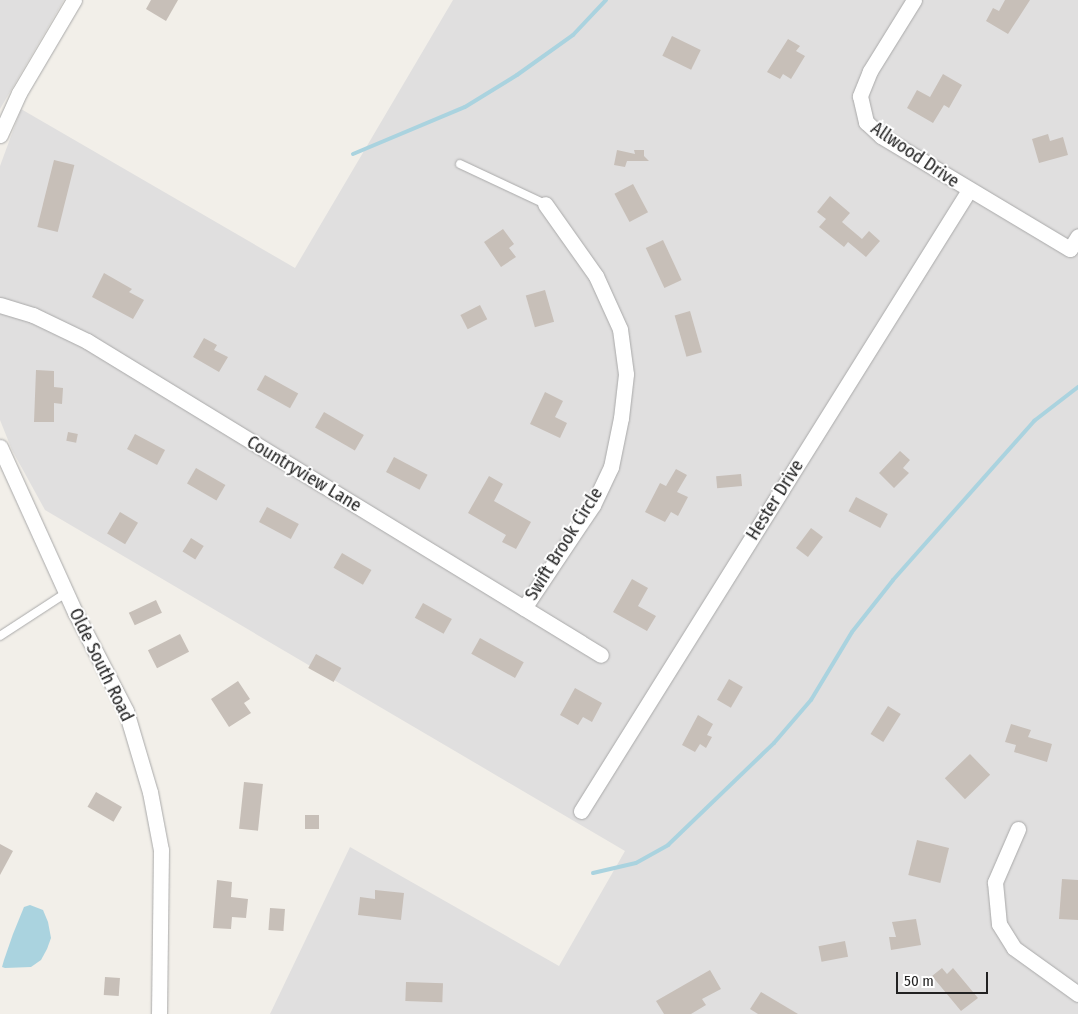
<!DOCTYPE html>
<style>
body{margin:0}
#map{position:relative;width:1078px;height:1014px;overflow:hidden;background:#f2efe9;font-family:"Fira Sans Condensed",sans-serif}
div>[style]{position:absolute}
.residential>*{inset:0;background:#e0dfdf}
.water>*{inset:0;background:#aad3df}
.stream>*{height:4px;margin:-2px;padding:0 2px;transform-origin:2px;border-radius:2px;background:#aad3df}
.building>*{inset:0;background:#c7bfb8;transform-origin:0 0}
.roads{filter:drop-shadow(0 0 1px #a9a9a9) drop-shadow(0 0 1px #a9a9a9)}
.service>*{height:8px;margin:-4px;padding:0 4px;transform-origin:4px;border-radius:4px;background:#fff}
.minor>*{height:15px;margin:-7.5px;padding:0 7.5px;transform-origin:7.5px;border-radius:7.5px;background:#fff}
span{translate:-50% -50%;white-space:nowrap;text-align:center;line-height:1.15;-webkit-text-stroke:4px #fff;paint-order:stroke}
.street-label{font-size:18px;color:#222}
.scale{position:absolute;left:896px;top:972px;width:92px;height:22px;box-sizing:border-box;border:2px solid #222;border-top:0;padding-left:6px;font-size:15px;line-height:18px;white-space:nowrap;color:#222;-webkit-text-stroke:4px #fff;paint-order:stroke}
</style>
<div id="map">
<div class="residential">
<div style="clip-path:polygon(0 0,64px 0,0 109px)"></div>
<div style="clip-path:polygon(453px 0,1078px 0,1078px 1014px,270px 1014px,350px 847px,559px 966px,625px 851px,45px 510px,12px 450px,0 420px,0 166px,21px 109px,295px 268px)"></div>
</div>
<div class="water">
<div style="clip-path:polygon(30px 905px,43px 910px,48px 922px,51px 938px,47px 949px,41px 960px,31px 967px,5px 968px,2px 967px,4px 960px,13px 934px,24px 907px)"></div>
</div>
<div class="stream">
<div style="left:353px;top:154px;width:121px;rotate:-22.8deg"></div>
<div style="left:465px;top:107px;width:61px;rotate:-31.6deg"></div>
<div style="left:517px;top:75px;width:69px;rotate:-35.5deg"></div>
<div style="left:573px;top:35px;width:48px;rotate:-46.7deg"></div>
<div style="left:593px;top:873px;width:44px;rotate:-13.1deg"></div>
<div style="left:636px;top:863px;width:37px;rotate:-29deg"></div>
<div style="left:668px;top:845px;width:147px;rotate:-43.9deg"></div>
<div style="left:774px;top:743px;width:57px;rotate:-49.3deg"></div>
<div style="left:811px;top:700px;width:79px;rotate:-58.9deg"></div>
<div style="left:852px;top:632px;width:66px;rotate:-51.7deg"></div>
<div style="left:893px;top:580px;width:213px;rotate:-48.4deg"></div>
<div style="left:1034px;top:421px;width:56px;rotate:-37.7deg"></div>
</div>
<div class="building">
<div style="clip-path:polygon(151px 0,178px 0,166px 21px,146px 9px)"></div>
<div style="clip-path:polygon(1005px 0,1030px 0,1008px 34px,986px 21px,993px 8px,999px 11px)"></div>
<div style="left:672px;top:36px;width:32px;height:22px;rotate:26deg"></div>
<div style="clip-path:polygon(788px 39px,800px 46px,796px 51px,805px 56px,791px 79px,783px 74px,780px 79px,767px 72px)"></div>
<div style="clip-path:polygon(943px 74px,962px 85px,949px 108px,944px 105px,933px 123px,907px 108px,917px 90px,930px 97px)"></div>
<div style="clip-path:polygon(1048px 134px,1050px 141px,1063px 137px,1068px 155px,1039px 163px,1032px 139px)"></div>
<div style="clip-path:polygon(617px 150px,635px 154px,634px 150px,644px 150px,644px 156px,649px 161px,627px 161px,625px 167px,614px 165px)"></div>
<div style="left:54px;top:160px;width:21px;height:69px;rotate:14deg"></div>
<div style="left:633px;top:184px;width:32px;height:21px;rotate:62deg"></div>
<div style="clip-path:polygon(830px 196px,850px 213px,842px 222px,862px 239px,869px 231px,880px 241px,866px 257px,848px 242px,844px 247px,819px 227px,826px 219px,817px 212px)"></div>
<div style="clip-path:polygon(503px 229px,514px 244px,509px 248px,516px 257px,501px 267px,484px 242px)"></div>
<div style="left:663px;top:240px;width:44px;height:19px;rotate:65deg"></div>
<div style="clip-path:polygon(104px 273px,132px 289px,129px 292px,144px 300px,133px 319px,92px 297px)"></div>
<div style="left:545px;top:290px;width:33px;height:20px;rotate:74deg"></div>
<div style="left:480px;top:305px;width:16px;height:22px;rotate:63deg"></div>
<div style="left:690px;top:311px;width:43px;height:16px;rotate:74deg"></div>
<div style="clip-path:polygon(204px 338px,217px 345px,214px 350px,228px 357px,219px 372px,193px 357px)"></div>
<div style="clip-path:polygon(36px 370px,54px 371px,54px 387px,63px 388px,62px 404px,54px 403px,54px 422px,34px 422px)"></div>
<div style="left:265px;top:375px;width:38px;height:17px;rotate:29deg"></div>
<div style="clip-path:polygon(545px 392px,563px 401px,555px 417px,567px 423px,560px 438px,530px 424px)"></div>
<div style="left:324px;top:412px;width:46px;height:18px;rotate:30deg"></div>
<div style="left:68px;top:432px;width:10px;height:9px;rotate:11deg"></div>
<div style="left:135px;top:434px;width:34px;height:17px;rotate:28deg"></div>
<div style="clip-path:polygon(900px 451px,910px 460px,903px 468px,909px 473px,894px 488px,879px 473px)"></div>
<div style="left:394px;top:457px;width:38px;height:17px;rotate:28deg"></div>
<div style="left:196px;top:468px;width:34px;height:18px;rotate:30deg"></div>
<div style="clip-path:polygon(676px 469px,687px 475px,677px 492px,688px 497px,678px 516px,671px 512px,665px 522px,645px 512px,660px 483px,666px 486px)"></div>
<div style="left:741px;top:474px;width:12px;height:25px;rotate:85deg"></div>
<div style="clip-path:polygon(489px 476px,503px 484px,494px 501px,531px 522px,516px 549px,502px 542px,506px 535px,468px 513px)"></div>
<div style="left:856px;top:497px;width:36px;height:16px;rotate:28deg"></div>
<div style="left:267px;top:507px;width:36px;height:17px;rotate:28deg"></div>
<div style="left:120px;top:512px;width:21px;height:25px;rotate:31deg"></div>
<div style="left:811px;top:528px;width:15px;height:25px;rotate:37deg"></div>
<div style="left:191px;top:538px;width:15px;height:16px;rotate:32deg"></div>
<div style="left:342px;top:553px;width:34px;height:17px;rotate:30deg"></div>
<div style="clip-path:polygon(632px 579px,648px 588px,638px 606px,656px 616px,647px 631px,613px 612px)"></div>
<div style="left:156px;top:600px;width:14px;height:30px;rotate:65deg"></div>
<div style="left:423px;top:603px;width:33px;height:17px;rotate:29deg"></div>
<div style="left:180px;top:634px;width:20px;height:36px;rotate:63deg"></div>
<div style="left:480px;top:638px;width:50px;height:18px;rotate:29deg"></div>
<div style="left:316px;top:654px;width:29px;height:16px;rotate:29deg"></div>
<div style="left:729px;top:679px;width:16px;height:24px;rotate:30deg"></div>
<div style="clip-path:polygon(238px 681px,250px 699px,244px 703px,251px 713px,229px 727px,211px 699px)"></div>
<div style="clip-path:polygon(575px 688px,602px 703px,592px 722px,583px 717px,578px 725px,560px 715px)"></div>
<div style="left:888px;top:706px;width:15px;height:33px;rotate:32deg"></div>
<div style="clip-path:polygon(698px 715px,713px 724px,707px 735px,712px 737px,706px 748px,700px 744px,695px 752px,682px 745px)"></div>
<div style="clip-path:polygon(1011px 724px,1031px 730px,1028px 737px,1052px 744px,1047px 762px,1014px 752px,1016px 745px,1005px 742px)"></div>
<div style="left:970px;top:754px;width:29px;height:35px;rotate:46deg"></div>
<div style="left:244px;top:782px;width:19px;height:47px;rotate:6deg"></div>
<div style="left:96px;top:792px;width:30px;height:17px;rotate:30deg"></div>
<div style="left:305px;top:815px;width:14px;height:14px"></div>
<div style="left:917px;top:840px;width:33px;height:36px;rotate:14deg"></div>
<div style="clip-path:polygon(0 844px,13px 851px,0 875px)"></div>
<div style="clip-path:polygon(1062px 879px,1078px 880px,1078px 920px,1059px 919px)"></div>
<div style="clip-path:polygon(217px 880px,232px 882px,231px 897px,248px 899px,246px 918px,232px 917px,231px 929px,213px 928px)"></div>
<div style="clip-path:polygon(375px 890px,404px 893px,401px 920px,358px 915px,360px 897px,375px 899px)"></div>
<div style="left:270px;top:908px;width:15px;height:22px;rotate:4deg"></div>
<div style="clip-path:polygon(916px 919px,921px 945px,891px 950px,889px 937px,896px 937px,892px 922px)"></div>
<div style="left:845px;top:941px;width:16px;height:27px;rotate:79deg"></div>
<div style="clip-path:polygon(942px 968px,947px 974px,953px 968px,978px 998px,961px 1011px,932px 976px)"></div>
<div style="clip-path:polygon(710px 970px,721px 989px,702px 999px,706px 1005px,691px 1014px,664px 1014px,656px 1001px)"></div>
<div style="left:105px;top:977px;width:15px;height:18px;rotate:4deg"></div>
<div style="left:406px;top:982px;width:37px;height:19px;rotate:2deg"></div>
<div style="clip-path:polygon(761px 992px,798px 1014px,758px 1014px,750px 1009px)"></div>
</div>
<div class="roads">
<div class="service">
<div style="left:460px;top:164px;width:94px;rotate:25.2deg"></div>
<div style="left:0;top:636px;width:79px;rotate:-33.1deg"></div>
</div>
<div class="minor">
<div style="left:914px;top:0;width:84px;rotate:121.8deg"></div>
<div style="left:870px;top:71px;width:27px;rotate:112deg"></div>
<div style="left:860px;top:96px;width:27px;rotate:77deg"></div>
<div style="left:866px;top:122px;width:21px;rotate:43deg"></div>
<div style="left:881px;top:136px;width:220px;rotate:30.9deg"></div>
<div style="left:1070px;top:249px;width:15px;rotate:-58deg"></div>
<div style="left:0;top:135px;width:46px;rotate:-65.7deg"></div>
<div style="left:19px;top:93px;width:108px;rotate:-59.4deg"></div>
<div style="left:0;top:305px;width:34px;rotate:17deg"></div>
<div style="left:33px;top:315px;width:60px;rotate:25.7deg"></div>
<div style="left:87px;top:341px;width:602px;rotate:31.42deg"></div>
<div style="left:0;top:447px;width:181px;rotate:65.6deg"></div>
<div style="left:75px;top:612px;width:111px;rotate:62.7deg"></div>
<div style="left:126px;top:711px;width:84px;rotate:73.5deg"></div>
<div style="left:150px;top:792px;width:59px;rotate:79.3deg"></div>
<div style="left:161px;top:850px;width:164px;rotate:90.7deg"></div>
<div style="left:524px;top:608px;width:124px;rotate:-56.2deg"></div>
<div style="left:593px;top:505px;width:42px;rotate:-64.7deg"></div>
<div style="left:611px;top:467px;width:50px;rotate:-78.5deg"></div>
<div style="left:621px;top:418px;width:44px;rotate:-83.5deg"></div>
<div style="left:626px;top:374px;width:45px;rotate:-97.6deg"></div>
<div style="left:620px;top:329px;width:58px;rotate:-114.4deg"></div>
<div style="left:596px;top:276px;width:88px;rotate:-125.3deg"></div>
<div style="left:581px;top:811px;width:732px;rotate:-58deg"></div>
<div style="left:1018px;top:829px;width:58px;rotate:113.5deg"></div>
<div style="left:995px;top:882px;width:42px;rotate:84.6deg"></div>
<div style="left:999px;top:924px;width:28px;rotate:58deg"></div>
<div style="left:1014px;top:948px;width:79px;rotate:35.7deg"></div>
</div>
</div>
<div class="street-label">
<span style="left:915px;top:155px;rotate:34deg">Allwood Drive</span>
<span style="left:304px;top:474px;rotate:31deg">Countryview Lane</span>
<span style="left:775px;top:500px;rotate:-58deg">Hester Drive</span>
<span style="left:564px;top:544px;rotate:-58deg">Swift Brook Circle</span>
<span style="left:101px;top:665px;rotate:64deg">Olde South Road</span>
</div>
<div class="scale">50 m</div>
</div>
